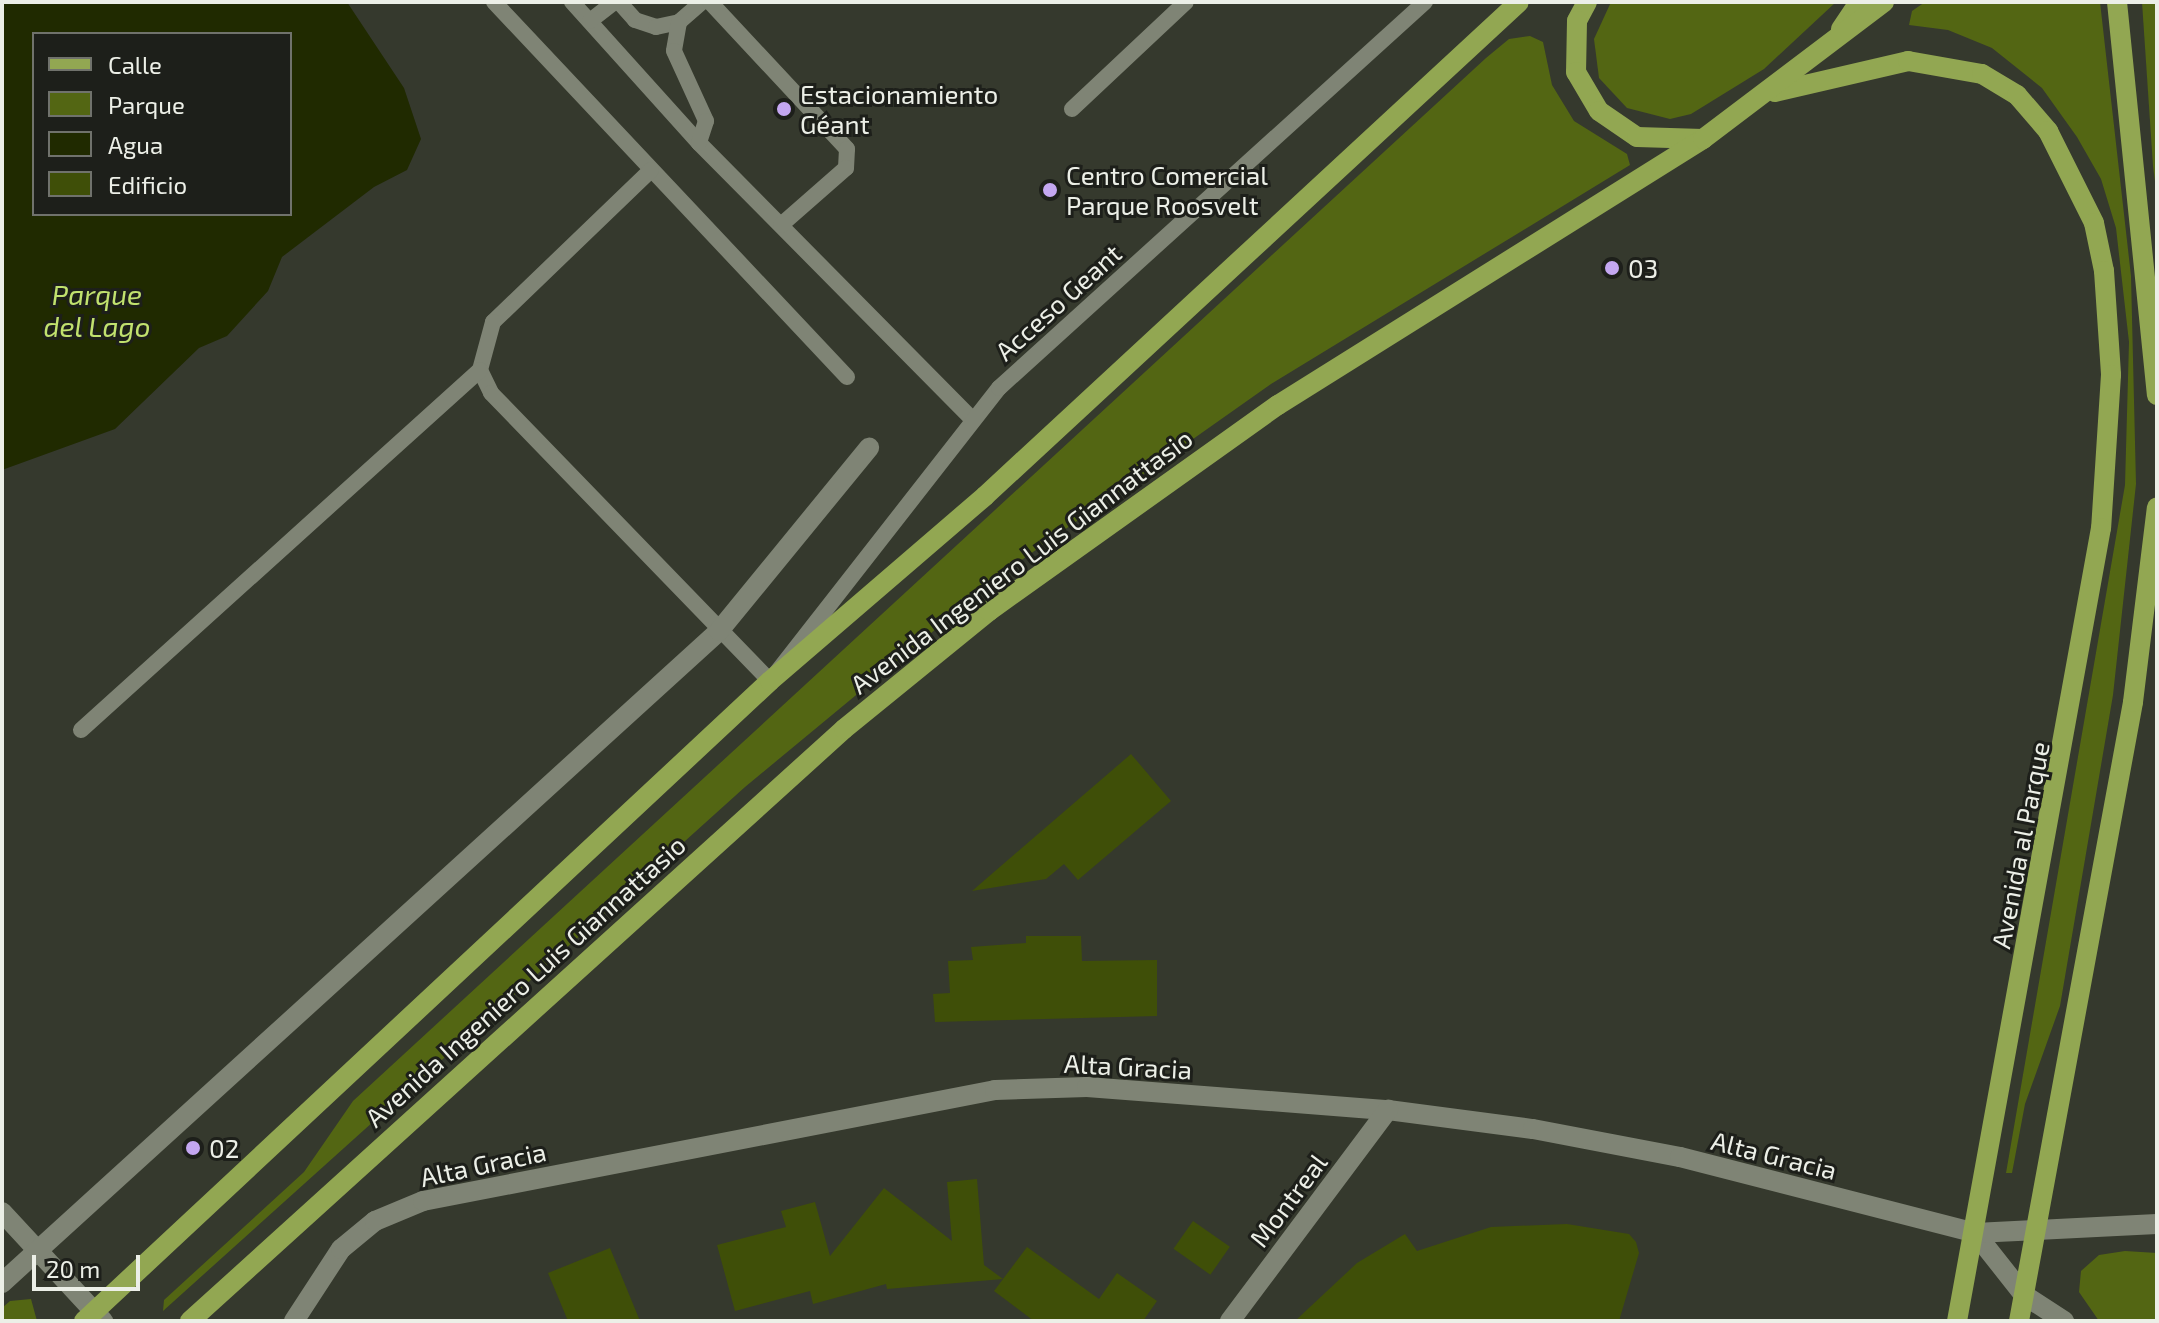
<!DOCTYPE html>
<meta charset="utf-8">
<style>
body{margin:0}
#map{position:relative;width:2159px;height:1323px;overflow:hidden;background:#35392d;font-family:"Exo 2",sans-serif}
div>[style]{position:absolute}
.green>*{inset:0;background:#536613}
.water>*{inset:0;background:#202a00}
.building>*{inset:0;background:#3f4f08;transform-origin:0 0}
.service>*{height:16px;margin:-8px;padding:0 8px;transform-origin:8px;border-radius:8px;background:#7f8475}
.minor>*{height:20px;margin:-10px;padding:0 10px;transform-origin:10px;border-radius:10px;background:#7f8475}
.primary>*{height:20px;margin:-10px;padding:0 10px;transform-origin:10px;border-radius:10px;background:#92a752}
.dots>*{width:22px;height:22px;translate:-50% -50%;box-sizing:border-box;border:4px solid #1d1f1a;border-radius:50%}
span{translate:-50% -50%;white-space:nowrap;text-align:center;line-height:1.15;-webkit-text-stroke:6px #1d1f1a;paint-order:stroke}
.poi-label{font-size:26px;color:#ecefe7}
.left{translate:0 -50%;text-align:left}
.street-label{font-size:26px;color:#ecefe7}
.water-label{font-size:28px;color:#c1e16e;font-style:italic}
.frame{position:absolute;inset:0;border:4px solid #ecefe7;pointer-events:none}
.legend{position:absolute;left:32px;top:32px;width:260px;height:184px;box-sizing:border-box;background:#1d1f1a;border:2px solid #70726c;margin:0;padding:10px 14px;list-style:none;font-size:24px;color:#ecefe7}
.legend li{display:flex;align-items:center;gap:16px;height:40px}
.legend b{width:40px;border:2px solid #70726c}
.scale{position:absolute;left:32px;top:1255px;width:108px;height:36px;box-sizing:border-box;border:4px solid #ecefe7;border-top:0;padding-left:10px;font-size:24px;line-height:28px;white-space:nowrap;color:#ecefe7;-webkit-text-stroke:6px #1d1f1a;paint-order:stroke}
</style>
<div id="map">
<div class="green">
<div style="clip-path:polygon(1611px 2px,1836px 2px,1764px 69px,1691px 114px,1670px 119px,1627px 108px,1599px 78px,1594px 39px)"></div>
<div style="clip-path:polygon(1925px 2px,2100px 2px,2131px 276px,2136px 484px,2113px 695px,2060px 1006px,2025px 1104px,2012px 1173px,2006px 1173px,2125px 485px,2129px 342px,2116px 228px,2101px 179px,2077px 137px,2042px 88px,1992px 48px,1948px 30px,1909px 25px,1912px 11px)"></div>
<div style="clip-path:polygon(2142px 2px,2157px 2px,2157px 197px,2153px 166px)"></div>
<div style="clip-path:polygon(1530px 36px,1543px 42px,1552px 85px,1574px 121px,1627px 154px,1630px 165px,1271px 384px,1006px 571px,745px 787px,163px 1311px,164px 1300px,304px 1172px,353px 1101px,1486px 58px,1509px 39px)"></div>
<div style="clip-path:polygon(2125px 1251px,2157px 1253px,2157px 1321px,2099px 1321px,2079px 1292px,2081px 1271px,2099px 1255px)"></div>
<div style="clip-path:polygon(31px 1299px,37px 1321px,2px 1321px,2px 1308px,10px 1301px)"></div>
</div>
<div class="water">
<div style="clip-path:polygon(evenodd,2px 2px,347px 2px,404px 88px,421px 139px,407px 170px,374px 187px,282px 257px,268px 291px,227px 336px,199px 348px,115px 429px,2px 470px,2px 2px,34px 34px,290px 34px,290px 214px,34px 214px,34px 34px)"></div>
</div>
<div class="building">
<div style="clip-path:polygon(1131px 754px,1171px 801px,1078px 880px,1064px 864px,1046px 879px,972px 891px)"></div>
<div style="clip-path:polygon(1026px 936px,1081px 936px,1082px 961px,1157px 960px,1157px 1016px,935px 1022px,933px 994px,950px 993px,948px 961px,973px 960px,971px 947px,1026px 943px)"></div>
<div style="clip-path:polygon(977px 1179px,984px 1265px,1003px 1279px,887px 1289px,886px 1284px,813px 1304px,810px 1291px,735px 1311px,717px 1245px,786px 1227px,781px 1211px,815px 1202px,830px 1256px,884px 1188px,952px 1241px,947px 1182px)"></div>
<div style="left:1193px;top:1221px;width:45px;height:34px;rotate:35deg"></div>
<div style="clip-path:polygon(1567px 1224px,1629px 1234px,1636px 1242px,1639px 1253px,1619px 1321px,1295px 1321px,1357px 1263px,1405px 1234px,1417px 1251px,1491px 1227px)"></div>
<div style="clip-path:polygon(1027px 1247px,1099px 1299px,1117px 1273px,1157px 1301px,1143px 1321px,1034px 1321px,994px 1291px)"></div>
<div style="clip-path:polygon(610px 1248px,640px 1321px,568px 1321px,548px 1273px)"></div>
</div>
<div class="service">
<div style="left:494px;top:2px;width:515px;rotate:46.73deg"></div>
<div style="left:572px;top:2px;width:190px;rotate:48deg"></div>
<div style="left:699px;top:143px;width:388px;rotate:45.3deg"></div>
<div style="left:619px;top:2px;width:24px;rotate:48deg"></div>
<div style="left:635px;top:20px;width:22px;rotate:18deg"></div>
<div style="left:656px;top:27px;width:24px;rotate:-12deg"></div>
<div style="left:679px;top:22px;width:30px;rotate:-41deg"></div>
<div style="left:710px;top:2px;width:201px;rotate:47deg"></div>
<div style="left:847px;top:149px;width:19px;rotate:93deg"></div>
<div style="left:846px;top:168px;width:86px;rotate:138.8deg"></div>
<div style="left:590px;top:21px;width:31px;rotate:-38deg"></div>
<div style="left:679px;top:22px;width:29px;rotate:100deg"></div>
<div style="left:674px;top:51px;width:77px;rotate:65.4deg"></div>
<div style="left:706px;top:121px;width:23px;rotate:108deg"></div>
<div style="left:1072px;top:109px;width:156px;rotate:-43.2deg"></div>
<div style="left:651px;top:170px;width:219px;rotate:136.1deg"></div>
<div style="left:493px;top:322px;width:50px;rotate:105.2deg"></div>
<div style="left:480px;top:370px;width:25px;rotate:64deg"></div>
<div style="left:491px;top:393px;width:401px;rotate:45.9deg"></div>
<div style="left:770px;top:681px;width:372px;rotate:-52deg"></div>
<div style="left:999px;top:388px;width:575px;rotate:-42.18deg"></div>
<div style="left:81px;top:730px;width:537px;rotate:-42.06deg"></div>
</div>
<div class="minor">
<div style="left:2px;top:1212px;width:149px;rotate:47.2deg"></div>
<div style="left:1975px;top:1233px;width:79px;rotate:51.7deg"></div>
<div style="left:2024px;top:1295px;width:48px;rotate:33deg"></div>
<div style="left:2px;top:1283px;width:969px;rotate:-42.28deg"></div>
<div style="left:719px;top:631px;width:237px;rotate:-50.7deg"></div>
<div style="left:294px;top:1321px;width:86px;rotate:-56.9deg"></div>
<div style="left:341px;top:1249px;width:44px;rotate:-39.5deg"></div>
<div style="left:375px;top:1221px;width:52px;rotate:-22.6deg"></div>
<div style="left:423px;top:1201px;width:583px;rotate:-10.98deg"></div>
<div style="left:995px;top:1090px;width:92px;rotate:-1.9deg"></div>
<div style="left:1087px;top:1087px;width:302px;rotate:4.4deg"></div>
<div style="left:1388px;top:1110px;width:146px;rotate:7.5deg"></div>
<div style="left:1533px;top:1129px;width:150px;rotate:10.8deg"></div>
<div style="left:1680px;top:1157px;width:305px;rotate:14.4deg"></div>
<div style="left:1975px;top:1233px;width:182px;rotate:-2.8deg"></div>
<div style="left:1230px;top:1321px;width:264px;rotate:-53.2deg"></div>
</div>
<div class="primary">
<div style="left:1587px;top:2px;width:21px;rotate:118deg"></div>
<div style="left:1577px;top:21px;width:51px;rotate:91.1deg"></div>
<div style="left:1576px;top:72px;width:45px;rotate:59.5deg"></div>
<div style="left:1599px;top:111px;width:46px;rotate:34.4deg"></div>
<div style="left:1637px;top:137px;width:66px;rotate:1.7deg"></div>
<div style="left:2117px;top:2px;width:395px;rotate:84.2deg"></div>
<div style="left:1841px;top:29px;width:32px;rotate:-56deg"></div>
<div style="left:1775px;top:92px;width:137px;rotate:-13.1deg"></div>
<div style="left:1908px;top:61px;width:75px;rotate:10deg"></div>
<div style="left:1982px;top:74px;width:41px;rotate:31deg"></div>
<div style="left:2017px;top:95px;width:48px;rotate:49.3deg"></div>
<div style="left:2048px;top:131px;width:103px;rotate:63.4deg"></div>
<div style="left:2094px;top:223px;width:49px;rotate:78.2deg"></div>
<div style="left:2104px;top:271px;width:104px;rotate:86.1deg"></div>
<div style="left:2111px;top:375px;width:153px;rotate:93.7deg"></div>
<div style="left:2101px;top:528px;width:806px;rotate:100.29deg"></div>
<div style="left:84px;top:1321px;width:938px;rotate:-43.01deg"></div>
<div style="left:770px;top:681px;width:284px;rotate:-40.7deg"></div>
<div style="left:985px;top:496px;width:727px;rotate:-42.77deg"></div>
<div style="left:190px;top:1321px;width:882px;rotate:-42.15deg"></div>
<div style="left:844px;top:729px;width:187px;rotate:-39.1deg"></div>
<div style="left:989px;top:611px;width:355px;rotate:-35.5deg"></div>
<div style="left:1278px;top:405px;width:501px;rotate:-32.04deg"></div>
<div style="left:1703px;top:139px;width:227px;rotate:-37.1deg"></div>
<div style="left:2019px;top:1321px;width:629px;rotate:-79.56deg"></div>
<div style="left:2133px;top:702px;width:196px;rotate:-83deg"></div>
</div>
<div class="dots">
<div style="left:784px;top:109px;background:#c4a7f1"></div>
<div style="left:1050px;top:190px;background:#c4a7f1"></div>
<div style="left:1612px;top:268px;background:#c4a7f1"></div>
<div style="left:193px;top:1148px;background:#c4a7f1"></div>
</div>
<div class="poi-label">
<span class="left" style="left:800px;top:109px">Estacionamiento<br>Géant</span>
<span class="left" style="left:1066px;top:190px">Centro Comercial<br>Parque Roosvelt</span>
<span class="left" style="left:1628px;top:268px">03</span>
<span class="left" style="left:209px;top:1148px">02</span>
</div>
<div class="street-label">
<span style="left:1058px;top:302px;rotate:-42deg">Acceso Geant</span>
<span style="left:1021px;top:561px;rotate:-37deg">Avenida Ingeniero Luis Giannattasio</span>
<span style="left:2020px;top:845px;rotate:-79deg">Avenida al Parque</span>
<span style="left:525px;top:981px;rotate:-42deg">Avenida Ingeniero Luis Giannattasio</span>
<span style="left:1128px;top:1066px;rotate:3deg">Alta Gracia</span>
<span style="left:1774px;top:1155px;rotate:14deg">Alta Gracia</span>
<span style="left:483px;top:1164px;rotate:-12deg">Alta Gracia</span>
<span style="left:1288px;top:1200px;rotate:-53deg">Montreal</span>
</div>
<div class="water-label">
<span style="left:97px;top:310px">Parque<br>del Lago</span>
</div>
<div class="frame"></div>
<ul class="legend">
<li><b style="height:10px;background:#92a752"></b>Calle</li>
<li><b style="height:22px;background:#536613"></b>Parque</li>
<li><b style="height:22px;background:#202a00"></b>Agua</li>
<li><b style="height:22px;background:#3f4f08"></b>Edificio</li>
</ul>
<div class="scale">20 m</div>
</div>
